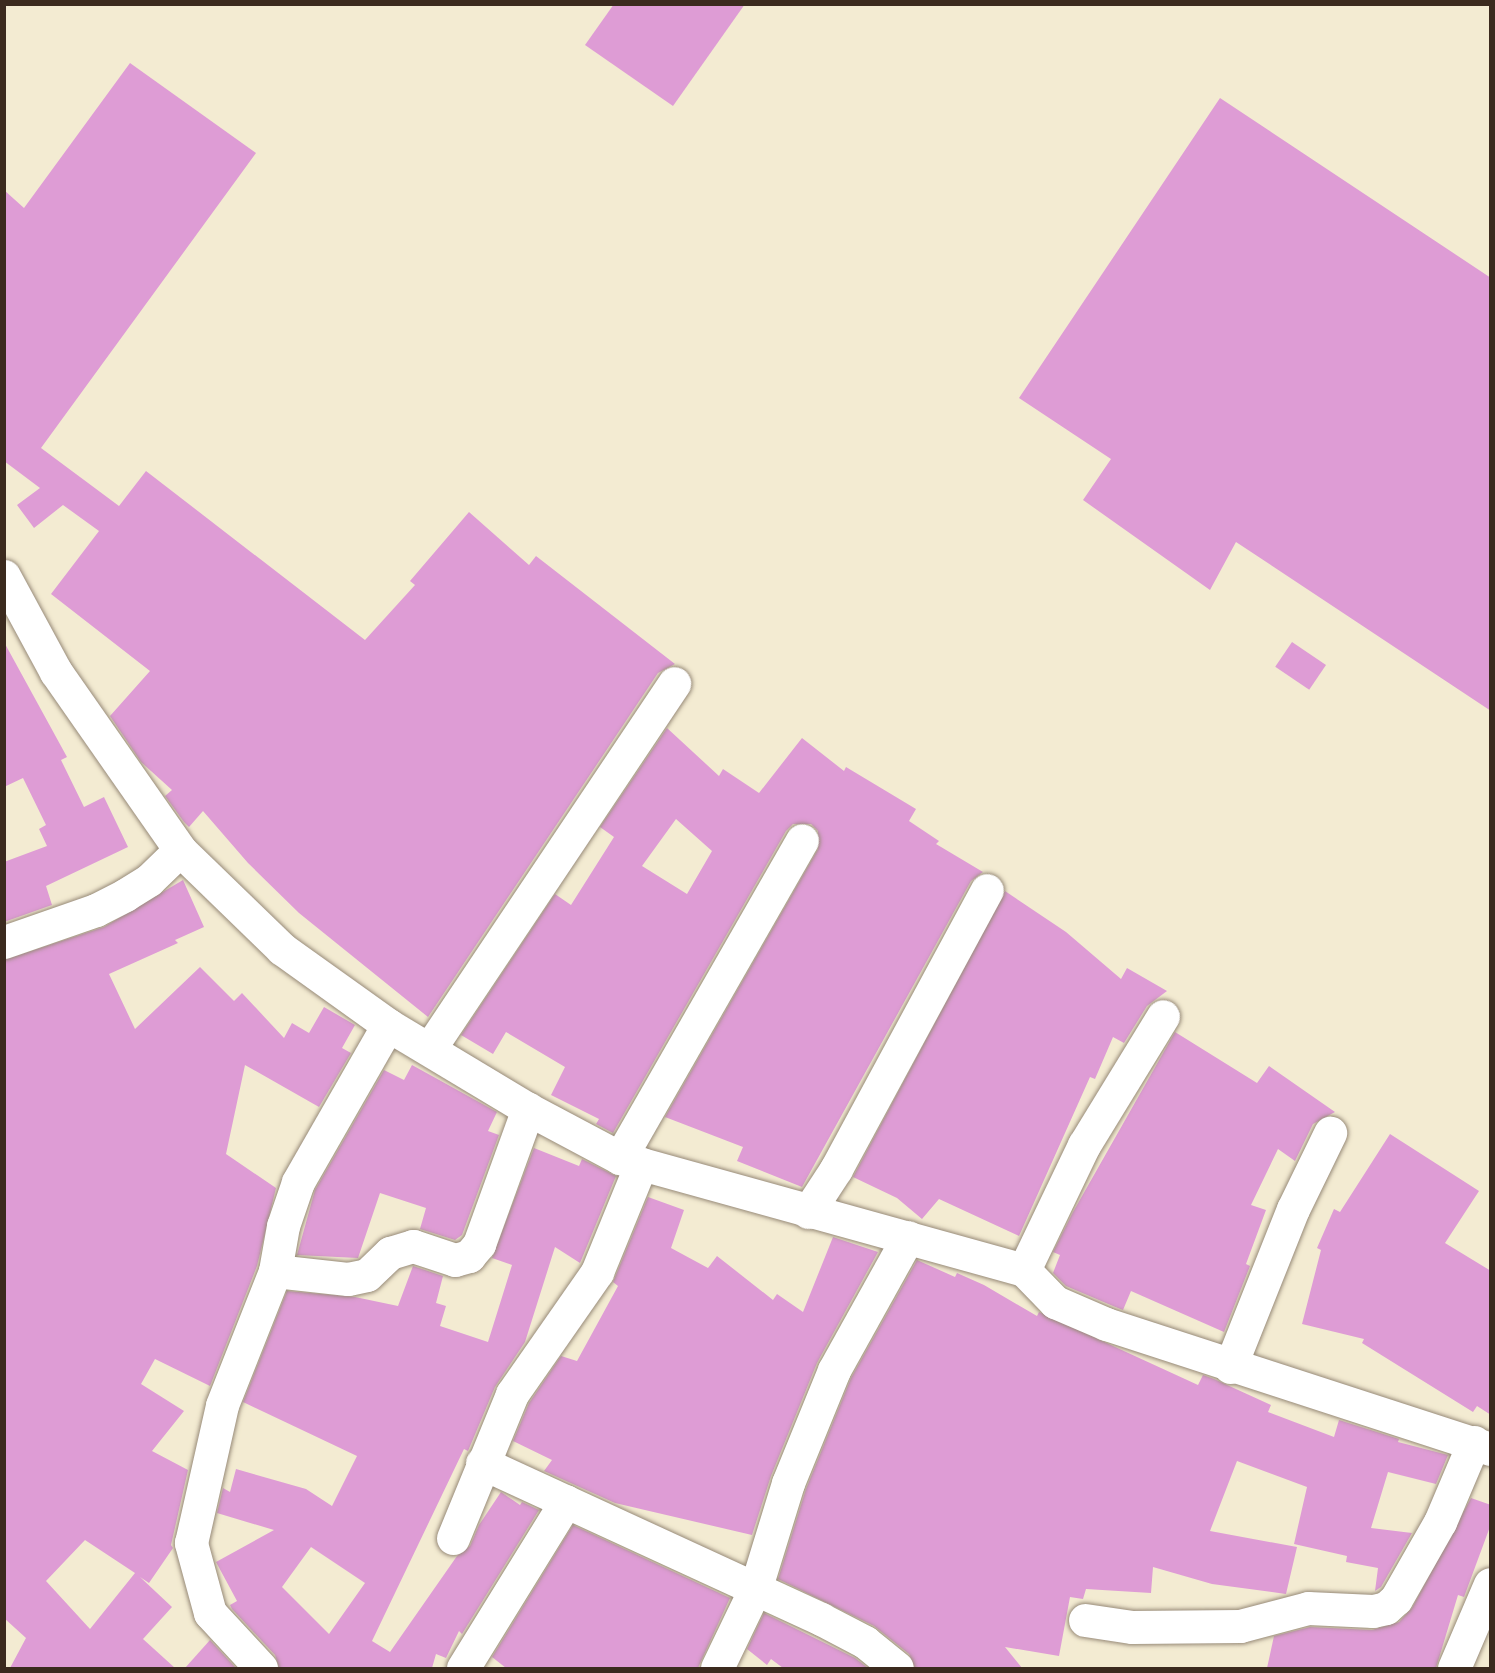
<!DOCTYPE html>
<style>
body{margin:0}
#map{position:relative;width:1495px;height:1673px;overflow:hidden;background:#f3ebd2;font-family:"Balsamiq Sans",sans-serif}
div>[style]{position:absolute}
.building>*{inset:0;background:#de9cd5;transform-origin:0 0}
.roads{filter:drop-shadow(0 0 2px #978a78) drop-shadow(0 0 2px #978a78)}
.minor>*{height:33px;margin:-16.5px;padding:0 16.5px;transform-origin:16.5px;border-radius:16.5px;background:#fff}
span{translate:-50% -50%;white-space:nowrap;text-align:center;line-height:1.15;-webkit-text-stroke:4.5px #fcf5e5;paint-order:stroke}
.frame{position:absolute;inset:0;border:6px solid #3b2a1e;pointer-events:none}
</style>
<div id="map">
<div class="building">
<div style="clip-path:polygon(614px 4px,745px 4px,673px 106px,585px 45px)"></div>
<div style="clip-path:polygon(130px 63px,256px 153px,41px 448px,119px 506px,146px 471px,365px 640px,415px 585px,410px 581px,469px 512px,529px 565px,536px 556px,675px 664px,658px 673px,428px 1017px,299px 913px,248px 863px,203px 811px,189px 827px,184px 822px,165px 796px,172px 790px,141px 762px,110px 716px,150px 671px,51px 594px,99px 531px,63px 505px,34px 528px,17px 505px,40px 488px,4px 461px,4px 190px,24px 208px)"></div>
<div style="clip-path:polygon(1220px 98px,1491px 278px,1491px 711px,1236px 542px,1210px 590px,1083px 500px,1111px 459px,1019px 398px)"></div>
<div style="clip-path:polygon(4px 642px,67px 757px,61px 760px,84px 807px,104px 797px,128px 847px,46px 886px,52px 905px,4px 922px,4px 862px,47px 846px,39px 829px,46px 825px,23px 778px,4px 787px)"></div>
<div style="left:1292px;top:642px;width:41px;height:30px;rotate:34deg"></div>
<div style="clip-path:polygon(evenodd,667px 728px,719px 776px,723px 769px,759px 793px,802px 738px,844px 771px,846px 767px,916px 809px,909px 821px,939px 841px,936px 844px,983px 872px,971px 881px,802px 1187px,737px 1161px,743px 1147px,665px 1117px,818px 849px,818px 831px,811px 824px,793px 824px,786px 831px,613px 1133px,596px 1124px,599px 1119px,551px 1095px,565px 1067px,506px 1032px,493px 1054px,461px 1035px,555px 894px,571px 905px,614px 837px,600px 827px,667px 728px,676px 819px,712px 851px,687px 894px,642px 866px,676px 819px)"></div>
<div style="clip-path:polygon(evenodd,183px 880px,204px 927px,175px 940px,178px 943px,109px 974px,135px 1029px,200px 967px,234px 1001px,242px 993px,284px 1038px,292px 1023px,309px 1033px,324px 1007px,355px 1025px,342px 1048px,351px 1053px,319px 1107px,245px 1065px,226px 1154px,276px 1188px,257px 1266px,210px 1386px,155px 1359px,141px 1384px,184px 1411px,152px 1451px,188px 1470px,171px 1545px,173px 1548px,149px 1583px,140px 1577px,172px 1607px,143px 1639px,175px 1668px,10px 1668px,26px 1638px,4px 1618px,4px 960px,104px 927px,183px 880px,85px 1540px,135px 1573px,90px 1629px,46px 1581px,85px 1540px)"></div>
<div style="clip-path:polygon(1005px 891px,1066px 932px,1121px 979px,1127px 968px,1167px 991px,1147px 1006px,1124px 1043px,1113px 1037px,1095px 1079px,1090px 1077px,1019px 1236px,939px 1199px,922px 1219px,897px 1198px,853px 1177px)"></div>
<div style="clip-path:polygon(1175px 1032px,1257px 1083px,1269px 1066px,1335px 1112px,1313px 1124px,1295px 1161px,1278px 1149px,1251px 1205px,1266px 1210px,1246px 1264px,1250px 1266px,1224px 1332px,1131px 1291px,1123px 1310px,1113px 1306px,1066px 1286px,1053px 1273px,1060px 1255px,1053px 1252px,1073px 1212px)"></div>
<div style="clip-path:polygon(412px 1065px,497px 1112px,488px 1131px,499px 1135px,462px 1235px,455px 1240px,420px 1229px,426px 1208px,380px 1193px,358px 1258px,297px 1255px,315px 1190px,384px 1070px,404px 1080px)"></div>
<div style="clip-path:polygon(1390px 1134px,1479px 1191px,1445px 1243px,1491px 1271px,1491px 1415px,1477px 1406px,1473px 1412px,1362px 1343px,1364px 1339px,1302px 1324px,1321px 1250px,1317px 1248px,1334px 1209px,1340px 1212px)"></div>
<div style="clip-path:polygon(evenodd,534px 1148px,579px 1166px,582px 1159px,616px 1176px,580px 1263px,555px 1247px,525px 1342px,495px 1387px,468px 1451px,464px 1449px,372px 1641px,390px 1652px,457px 1556px,470px 1546px,479px 1525px,501px 1492px,520px 1505px,522px 1502px,539px 1510px,462px 1634px,459px 1631px,446px 1658px,436px 1654px,432px 1668px,279px 1668px,275px 1655px,232px 1609px,230px 1605px,237px 1601px,216px 1562px,274px 1530px,217px 1513px,223px 1488px,230px 1492px,236px 1469px,306px 1489px,332px 1506px,357px 1456px,243px 1402px,287px 1291px,355px 1297px,398px 1306px,413px 1266px,443px 1276px,436px 1303px,446px 1306px,440px 1326px,488px 1342px,512px 1265px,492px 1258px,534px 1148px,311px 1547px,365px 1583px,329px 1634px,282px 1587px,311px 1547px)"></div>
<div style="clip-path:polygon(648px 1197px,684px 1210px,671px 1248px,708px 1268px,717px 1256px,773px 1300px,777px 1294px,803px 1312px,833px 1237px,878px 1252px,817px 1363px,771px 1476px,752px 1535px,615px 1503px,544px 1471px,552px 1460px,513px 1441px,529px 1403px,561px 1356px,577px 1361px,618px 1286px,613px 1282px)"></div>
<div style="clip-path:polygon(917px 1260px,955px 1277px,957px 1273px,984px 1285px,1037px 1316px,1039px 1312px,1198px 1385px,1203px 1375px,1214px 1379px,1271px 1405px,1268px 1412px,1334px 1437px,1339px 1420px,1399px 1439px,1398px 1442px,1448px 1455px,1436px 1484px,1388px 1472px,1371px 1528px,1412px 1533px,1381px 1587px,1375px 1591px,1378px 1568px,1346px 1562px,1347px 1556px,1294px 1544px,1307px 1487px,1237px 1461px,1210px 1531px,1297px 1547px,1286px 1594px,1212px 1584px,1153px 1567px,1151px 1593px,1086px 1589px,1083px 1599px,1070px 1597px,1059px 1656px,1005px 1647px,1022px 1668px,915px 1668px,909px 1654px,874px 1626px,778px 1579px,806px 1489px,851px 1378px)"></div>
<div style="clip-path:polygon(1471px 1498px,1491px 1505px,1491px 1524px,1464px 1597px,1458px 1595px,1436px 1668px,1267px 1668px,1274px 1636px,1310px 1627px,1372px 1630px,1399px 1622px,1412px 1608px)"></div>
<div style="clip-path:polygon(573px 1525px,730px 1598px,698px 1668px,506px 1668px,492px 1657px)"></div>
<div style="clip-path:polygon(764px 1613px,855px 1658px,868px 1668px,783px 1668px,771px 1659px,767px 1665px,747px 1649px)"></div>
<div style="clip-path:polygon(210px 1640px,236px 1668px,185px 1668px)"></div>
</div>
<div class="roads">
<div class="minor">
<div style="left:4px;top:576px;width:109px;rotate:61.6deg"></div>
<div style="left:56px;top:672px;width:217px;rotate:55.1deg"></div>
<div style="left:180px;top:850px;width:142px;rotate:44.1deg"></div>
<div style="left:282px;top:949px;width:130px;rotate:35.6deg"></div>
<div style="left:388px;top:1025px;width:163px;rotate:31deg"></div>
<div style="left:528px;top:1109px;width:104px;rotate:28deg"></div>
<div style="left:620px;top:1158px;width:419px;rotate:15.5deg"></div>
<div style="left:1024px;top:1270px;width:45px;rotate:45.9deg"></div>
<div style="left:1055px;top:1302px;width:56px;rotate:23.3deg"></div>
<div style="left:1106px;top:1324px;width:404px;rotate:18deg"></div>
<div style="left:4px;top:942px;width:97px;rotate:-19.2deg"></div>
<div style="left:96px;top:910px;width:33px;rotate:-27deg"></div>
<div style="left:125px;top:895px;width:28px;rotate:-32deg"></div>
<div style="left:149px;top:880px;width:43px;rotate:-44.1deg"></div>
<div style="left:430px;top:1048px;width:439px;rotate:-56.2deg"></div>
<div style="left:620px;top:1158px;width:366px;rotate:-60.2deg"></div>
<div style="left:808px;top:1212px;width:51px;rotate:-56.9deg"></div>
<div style="left:836px;top:1169px;width:317px;rotate:-61.6deg"></div>
<div style="left:1024px;top:1270px;width:139px;rotate:-64.4deg"></div>
<div style="left:1084px;top:1145px;width:151px;rotate:-58.5deg"></div>
<div style="left:275px;top:1271px;width:73px;rotate:6.3deg"></div>
<div style="left:348px;top:1279px;width:19px;rotate:-12deg"></div>
<div style="left:367px;top:1275px;width:32px;rotate:-44deg"></div>
<div style="left:390px;top:1253px;width:24px;rotate:-17deg"></div>
<div style="left:413px;top:1246px;width:44px;rotate:18.4deg"></div>
<div style="left:455px;top:1260px;width:15px;rotate:-16deg"></div>
<div style="left:469px;top:1256px;width:16px;rotate:-50deg"></div>
<div style="left:479px;top:1244px;width:144px;rotate:-70.1deg"></div>
<div style="left:1230px;top:1367px;width:170px;rotate:-68.3deg"></div>
<div style="left:1293px;top:1209px;width:85px;rotate:-64deg"></div>
<div style="left:482px;top:1463px;width:373px;rotate:24.7deg"></div>
<div style="left:821px;top:1619px;width:50px;rotate:27.6deg"></div>
<div style="left:865px;top:1642px;width:41px;rotate:39.1deg"></div>
<div style="left:453px;top:1538px;width:156px;rotate:-67.7deg"></div>
<div style="left:512px;top:1394px;width:149px;rotate:-55.1deg"></div>
<div style="left:597px;top:1272px;width:117px;rotate:-67.8deg"></div>
<div style="left:1085px;top:1620px;width:48px;rotate:8.5deg"></div>
<div style="left:1132px;top:1627px;width:108px;rotate:-0.5deg"></div>
<div style="left:1240px;top:1626px;width:70px;rotate:-14.8deg"></div>
<div style="left:1308px;top:1608px;width:65px;rotate:2.6deg"></div>
<div style="left:1373px;top:1611px;width:13px;rotate:-13deg"></div>
<div style="left:1386px;top:1608px;width:13px;rotate:-42deg"></div>
<div style="left:1396px;top:1599px;width:89px;rotate:-60.3deg"></div>
<div style="left:1440px;top:1522px;width:87px;rotate:-67deg"></div>
<div style="left:261px;top:1668px;width:75px;rotate:-132.8deg"></div>
<div style="left:210px;top:1613px;width:73px;rotate:-105.2deg"></div>
<div style="left:191px;top:1543px;width:141px;rotate:-77.3deg"></div>
<div style="left:222px;top:1405px;width:144px;rotate:-68.4deg"></div>
<div style="left:275px;top:1271px;width:46px;rotate:-79.9deg"></div>
<div style="left:283px;top:1226px;width:46px;rotate:-71.2deg"></div>
<div style="left:298px;top:1182px;width:181px;rotate:-60.2deg"></div>
<div style="left:463px;top:1668px;width:196px;rotate:-58.3deg"></div>
<div style="left:717px;top:1668px;width:90px;rotate:-64.3deg"></div>
<div style="left:756px;top:1587px;width:109px;rotate:-72.9deg"></div>
<div style="left:788px;top:1483px;width:122px;rotate:-67.8deg"></div>
<div style="left:834px;top:1370px;width:152px;rotate:-60.9deg"></div>
<div style="left:1454px;top:1668px;width:91px;rotate:-66.8deg"></div>
</div>
</div>
<div class="frame"></div>
</div>
